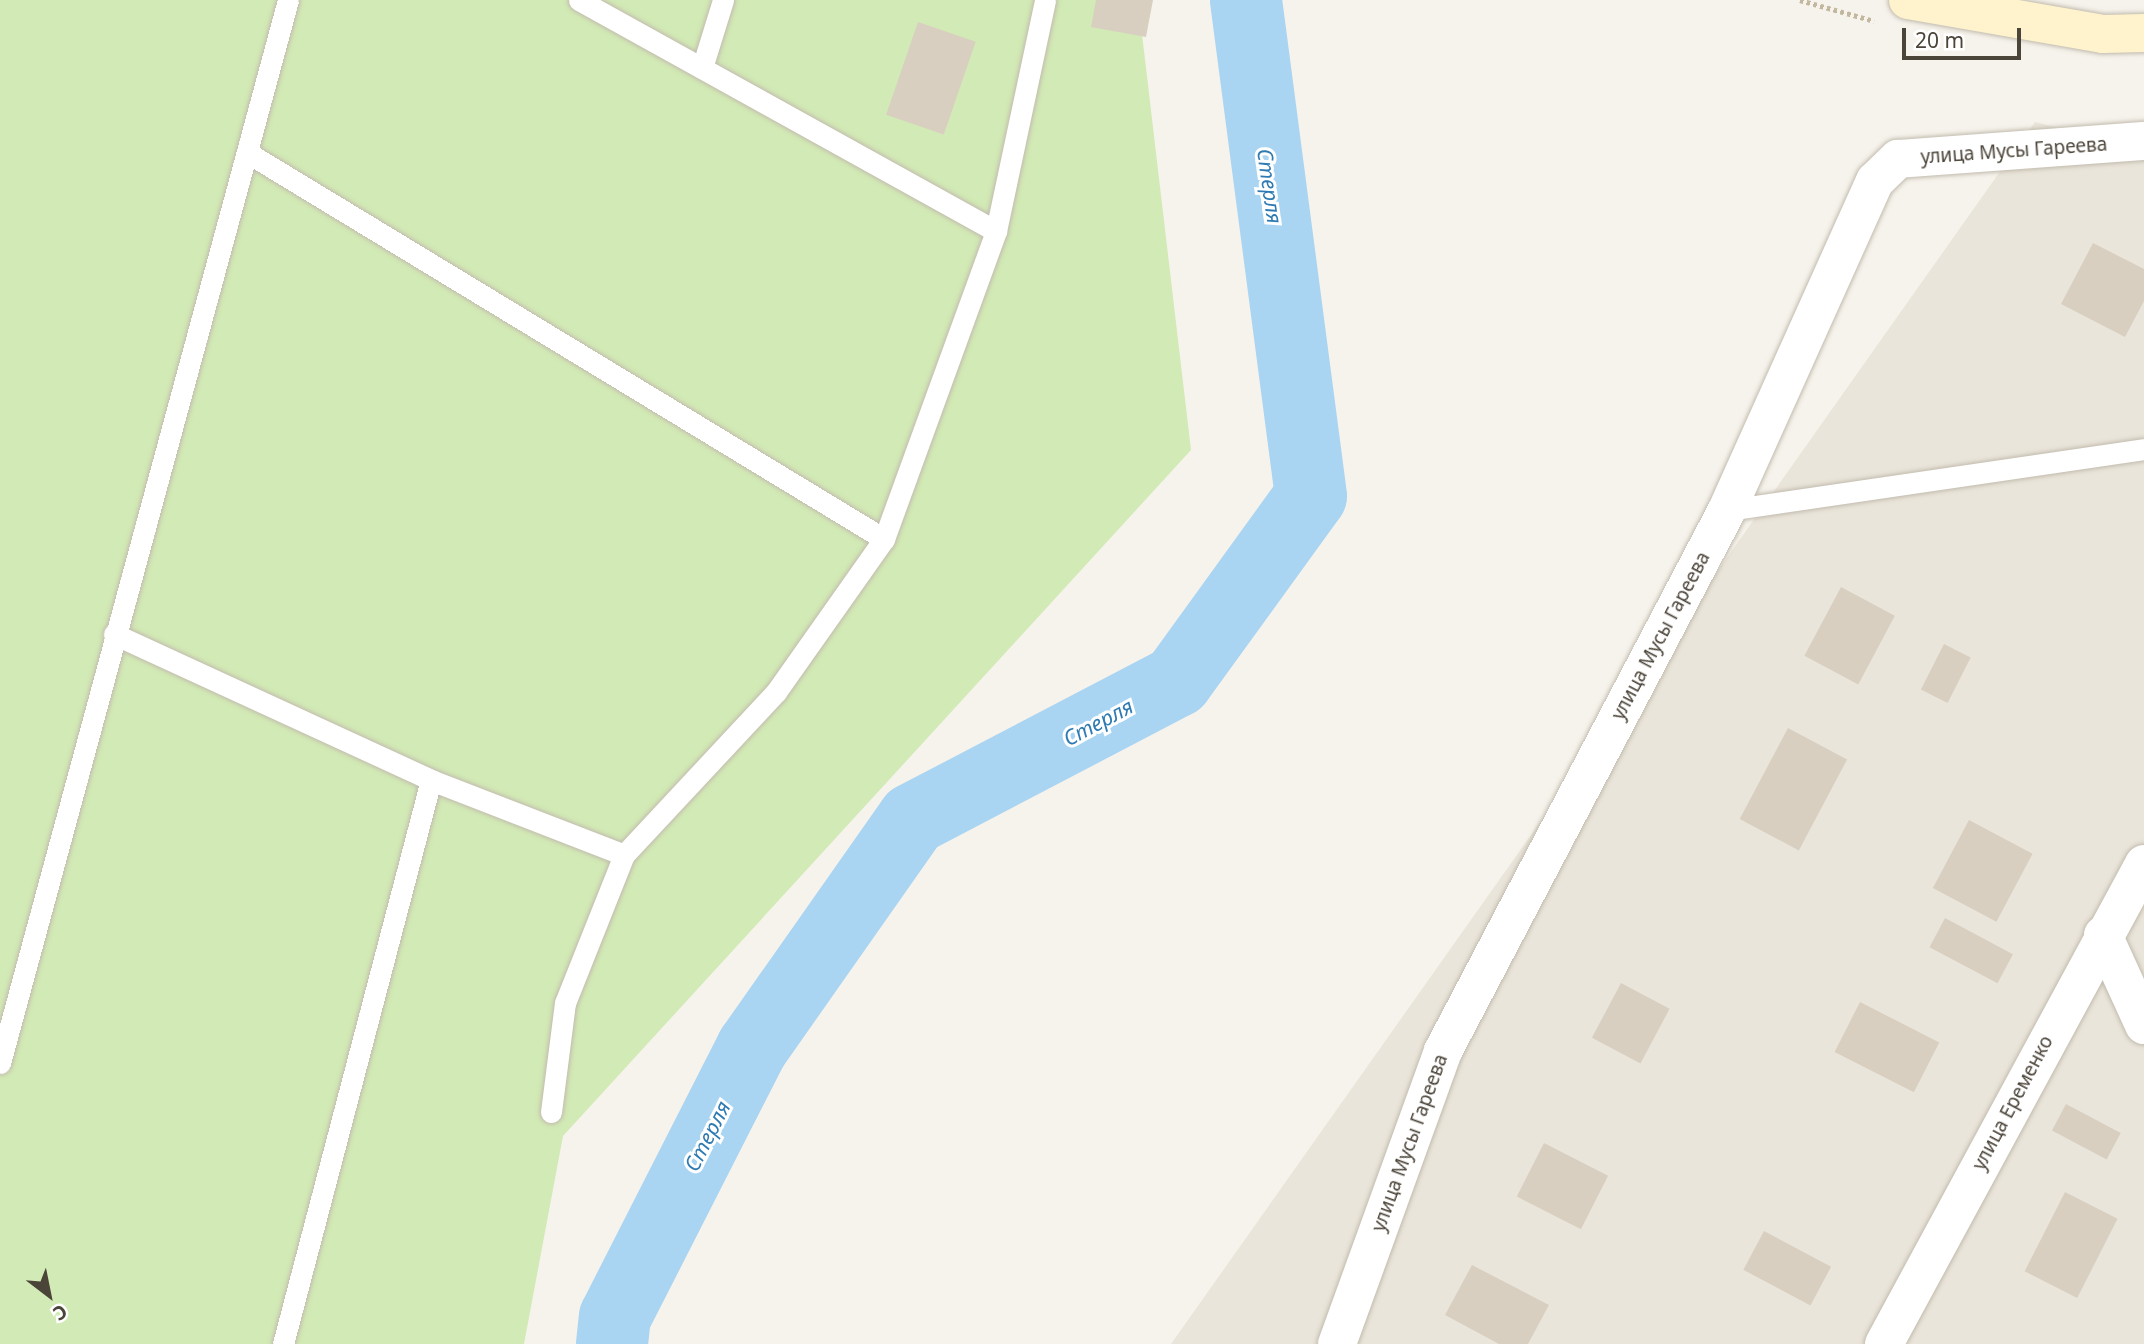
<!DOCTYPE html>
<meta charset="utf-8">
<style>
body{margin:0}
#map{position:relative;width:2144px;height:1344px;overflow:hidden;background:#f6f3ec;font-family:"Noto Sans",sans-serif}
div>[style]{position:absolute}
.residential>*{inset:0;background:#eae5da}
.green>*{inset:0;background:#d2eab5}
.river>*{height:72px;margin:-36px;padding:0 36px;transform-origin:36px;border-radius:36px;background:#a9d4f2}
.building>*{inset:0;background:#d8cfc1;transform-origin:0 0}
.path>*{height:4.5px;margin-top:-2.25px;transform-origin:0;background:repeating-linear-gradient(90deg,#c4b79f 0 3.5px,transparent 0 7px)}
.roads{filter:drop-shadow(0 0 2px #c2bbae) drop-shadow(0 0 2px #c2bbae)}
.lane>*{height:21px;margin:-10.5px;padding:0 10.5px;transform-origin:10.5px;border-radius:10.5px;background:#fff}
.street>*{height:38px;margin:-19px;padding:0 19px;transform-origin:19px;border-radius:19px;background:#fff}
.secondary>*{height:38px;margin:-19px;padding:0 19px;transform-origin:19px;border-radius:19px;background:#fff3cd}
span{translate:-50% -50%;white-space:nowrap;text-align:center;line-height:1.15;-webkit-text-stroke:6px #fff;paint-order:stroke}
.street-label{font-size:19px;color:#4b4439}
.water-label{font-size:21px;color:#2e7ab2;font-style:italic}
.north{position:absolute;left:14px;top:1260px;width:70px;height:70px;-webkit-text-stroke:5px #fff;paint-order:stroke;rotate:148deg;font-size:19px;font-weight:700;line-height:28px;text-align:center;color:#4b4439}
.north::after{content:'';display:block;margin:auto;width:24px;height:32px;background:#4b4439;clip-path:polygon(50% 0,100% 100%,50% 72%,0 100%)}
.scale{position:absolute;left:1902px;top:28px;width:119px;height:32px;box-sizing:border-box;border:4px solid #4b4439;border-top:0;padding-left:9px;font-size:21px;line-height:24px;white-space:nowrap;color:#4b4439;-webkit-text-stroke:5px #fff;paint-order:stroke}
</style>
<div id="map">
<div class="residential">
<div style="clip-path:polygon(2035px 122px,2144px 150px,2144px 1344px,1171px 1344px)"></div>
</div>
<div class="green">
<div style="clip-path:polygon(0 0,1138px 0,1191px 450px,563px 1136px,524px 1344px,0 1344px)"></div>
</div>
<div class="river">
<div style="left:612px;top:1344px;width:27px;rotate:-84deg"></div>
<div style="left:615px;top:1317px;width:302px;rotate:-63deg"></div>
<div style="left:752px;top:1048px;width:280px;rotate:-54.9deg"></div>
<div style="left:913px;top:819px;width:298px;rotate:-27.6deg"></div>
<div style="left:1177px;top:681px;width:228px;rotate:-54.1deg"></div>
<div style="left:1311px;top:496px;width:500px;rotate:-97.47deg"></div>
</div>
<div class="building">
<div style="clip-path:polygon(1096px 0,1153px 0,1146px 37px,1091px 27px)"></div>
<div style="left:918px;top:22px;width:61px;height:98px;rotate:19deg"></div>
<div style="clip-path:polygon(2093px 243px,2144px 269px,2144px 301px,2125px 337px,2061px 304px)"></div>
<div style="left:1841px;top:587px;width:61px;height:78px;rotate:28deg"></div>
<div style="left:1944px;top:644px;width:30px;height:51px;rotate:27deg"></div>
<div style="left:1788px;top:728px;width:67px;height:103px;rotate:28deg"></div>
<div style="left:1969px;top:820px;width:72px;height:77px;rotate:28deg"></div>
<div style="left:1945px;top:918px;width:77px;height:33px;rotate:28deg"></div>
<div style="left:1621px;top:983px;width:55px;height:62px;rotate:28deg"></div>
<div style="left:1860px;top:1002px;width:89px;height:56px;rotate:27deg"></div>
<div style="left:2066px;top:1104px;width:62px;height:30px;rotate:28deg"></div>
<div style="left:1544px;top:1143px;width:72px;height:60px;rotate:27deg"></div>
<div style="left:2065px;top:1192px;width:59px;height:89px;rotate:27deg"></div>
<div style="left:1764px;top:1231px;width:76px;height:44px;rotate:28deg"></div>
<div style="clip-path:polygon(1472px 1265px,1549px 1305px,1528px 1344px,1499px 1344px,1445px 1315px)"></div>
</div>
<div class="path">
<div style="left:1800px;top:0;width:77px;rotate:15.8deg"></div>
</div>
<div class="roads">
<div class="lane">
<div style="left:579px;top:0;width:477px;rotate:29deg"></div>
<div style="left:702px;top:68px;width:71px;rotate:-72.8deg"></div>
<div style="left:248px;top:153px;width:744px;rotate:31.25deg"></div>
<div style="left:1727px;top:510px;width:421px;rotate:-8.3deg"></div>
<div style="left:114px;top:634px;width:349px;rotate:24.7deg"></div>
<div style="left:431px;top:780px;width:207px;rotate:21.2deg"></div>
<div style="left:624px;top:855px;width:223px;rotate:-47deg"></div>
<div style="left:776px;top:692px;width:187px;rotate:-54.8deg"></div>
<div style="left:884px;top:539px;width:328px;rotate:-70deg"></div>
<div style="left:996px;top:231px;width:236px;rotate:-78deg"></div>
<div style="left:0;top:1063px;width:1101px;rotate:-74.84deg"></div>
<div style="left:551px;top:1112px;width:110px;rotate:-82.7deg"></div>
<div style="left:565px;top:1003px;width:159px;rotate:-68.3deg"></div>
<div style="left:283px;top:1344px;width:583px;rotate:-75.3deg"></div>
</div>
<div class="street">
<div style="left:2103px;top:935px;width:99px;rotate:65.5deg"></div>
<div style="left:1337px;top:1344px;width:312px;rotate:-70.1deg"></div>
<div style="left:1443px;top:1051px;width:611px;rotate:-62.3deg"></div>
<div style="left:1727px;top:510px;width:361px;rotate:-65.8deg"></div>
<div style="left:1875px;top:181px;width:32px;rotate:-44deg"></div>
<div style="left:1898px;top:159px;width:247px;rotate:-4.2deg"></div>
<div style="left:1884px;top:1344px;width:546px;rotate:-61.56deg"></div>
</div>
<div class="secondary">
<div style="left:1908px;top:0;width:198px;rotate:9.9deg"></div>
<div style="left:2103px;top:34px;width:41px;rotate:-1.4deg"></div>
</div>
</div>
<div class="street-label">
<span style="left:2014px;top:151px;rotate:-4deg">улица Мусы Гареева</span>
<span style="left:1661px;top:636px;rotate:-62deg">улица Мусы Гареева</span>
<span style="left:2013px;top:1103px;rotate:-62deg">улица Еременко</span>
<span style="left:1410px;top:1143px;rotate:-70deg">улица Мусы Гареева</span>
</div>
<div class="water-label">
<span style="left:1270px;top:186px;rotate:82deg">Стерля</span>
<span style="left:1098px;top:722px;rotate:-28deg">Стерля</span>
<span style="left:707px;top:1136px;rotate:-63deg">Стерля</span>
</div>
<div class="north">С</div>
<div class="scale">20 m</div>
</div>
